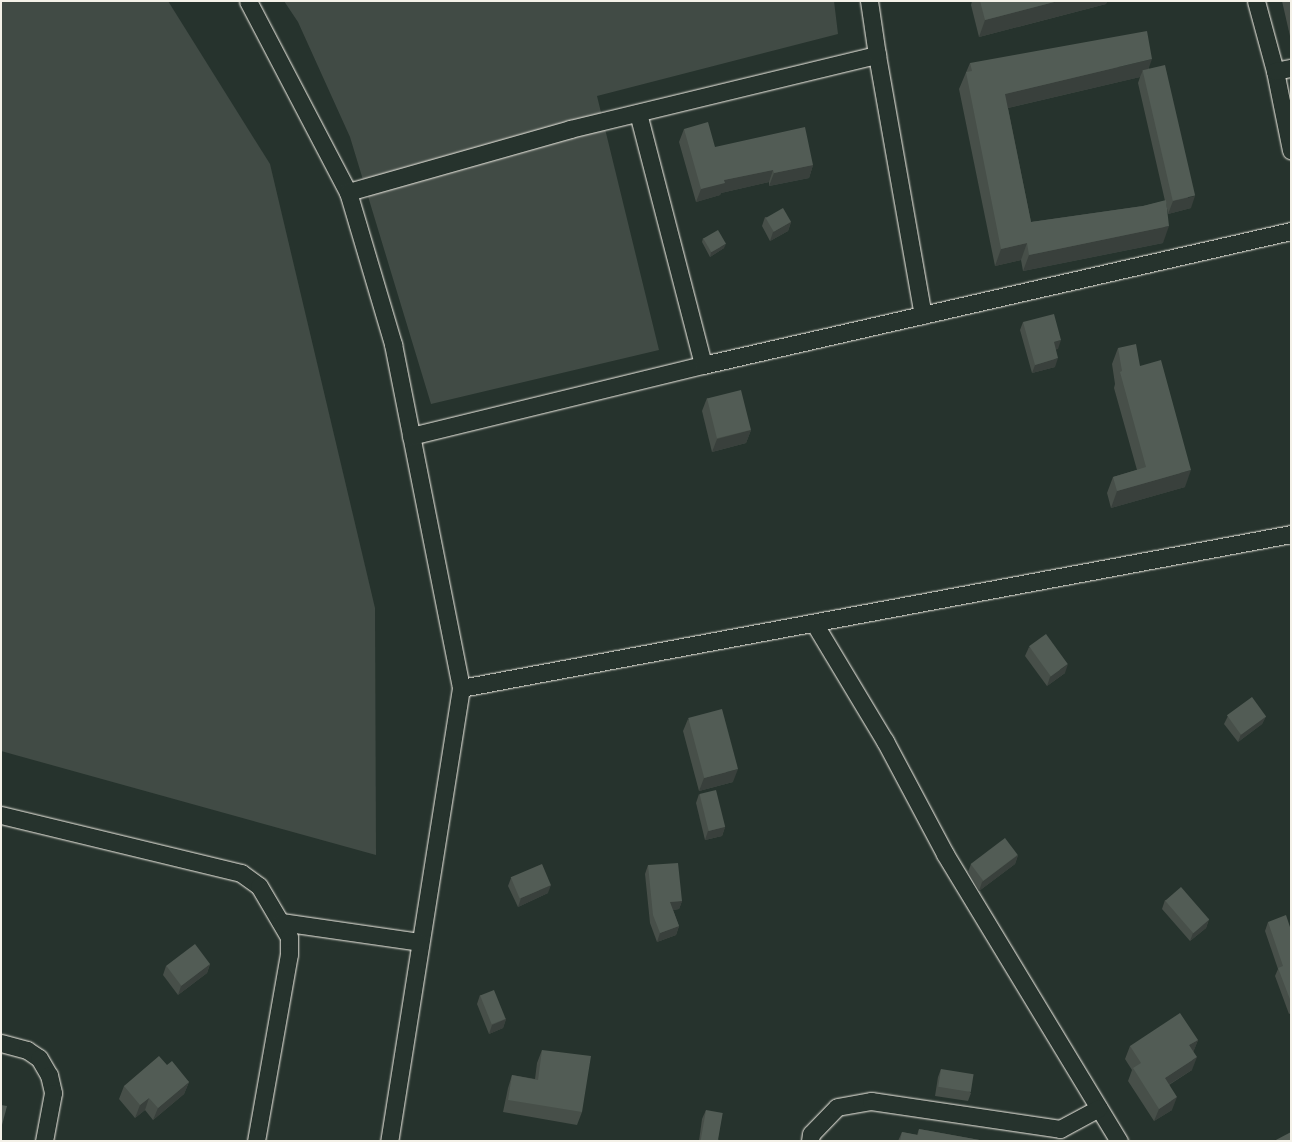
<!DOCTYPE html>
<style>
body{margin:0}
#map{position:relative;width:1292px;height:1142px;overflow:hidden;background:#26332d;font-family:"Comic Neue",sans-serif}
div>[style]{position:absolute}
.green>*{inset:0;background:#414b45}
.roads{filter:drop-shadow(0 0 1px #f4f1e8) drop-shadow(0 0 1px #f4f1e8)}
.minor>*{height:17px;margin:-8.5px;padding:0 8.5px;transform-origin:8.5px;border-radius:8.5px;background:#26332d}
.wall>*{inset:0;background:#474f49}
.shaded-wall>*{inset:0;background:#39403c}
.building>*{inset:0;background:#525c55;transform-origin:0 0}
span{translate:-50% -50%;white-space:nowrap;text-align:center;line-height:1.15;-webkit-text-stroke:3px #26332d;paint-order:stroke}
.frame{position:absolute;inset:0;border:2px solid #f4f1e8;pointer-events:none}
</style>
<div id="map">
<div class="green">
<div style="clip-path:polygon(1px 1px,168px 1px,270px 164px,375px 608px,376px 855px,1px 751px)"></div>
<div style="clip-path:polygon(284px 1px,834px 1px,838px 34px,597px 96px,659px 350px,431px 404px,350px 137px,298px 22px)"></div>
</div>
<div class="roads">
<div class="minor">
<div style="left:248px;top:1px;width:216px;rotate:62.4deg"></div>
<div style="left:348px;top:192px;width:159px;rotate:73.5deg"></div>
<div style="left:393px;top:344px;width:351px;rotate:78.8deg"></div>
<div style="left:461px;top:688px;width:459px;rotate:99deg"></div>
<div style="left:1256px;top:1px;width:73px;rotate:74.8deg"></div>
<div style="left:1275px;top:71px;width:81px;rotate:78.6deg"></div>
<div style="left:877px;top:55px;width:264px;rotate:80deg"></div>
<div style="left:1275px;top:71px;width:16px;rotate:-11deg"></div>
<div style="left:638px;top:113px;width:260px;rotate:75.5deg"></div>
<div style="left:348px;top:192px;width:231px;rotate:-15.8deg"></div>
<div style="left:570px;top:129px;width:316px;rotate:-13.6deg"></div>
<div style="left:877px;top:55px;width:55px;rotate:-98.4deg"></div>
<div style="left:411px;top:436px;width:301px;rotate:-13.7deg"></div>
<div style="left:703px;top:365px;width:603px;rotate:-12.84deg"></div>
<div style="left:814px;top:623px;width:138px;rotate:59deg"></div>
<div style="left:885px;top:741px;width:128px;rotate:62deg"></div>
<div style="left:945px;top:854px;width:336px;rotate:58.8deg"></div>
<div style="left:461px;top:688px;width:844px;rotate:-10.51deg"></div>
<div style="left:1px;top:815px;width:247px;rotate:13.6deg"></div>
<div style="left:241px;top:873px;width:22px;rotate:36deg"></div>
<div style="left:259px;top:886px;width:59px;rotate:59.5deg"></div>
<div style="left:289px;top:937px;width:17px;rotate:90deg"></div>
<div style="left:289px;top:954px;width:190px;rotate:100deg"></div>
<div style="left:281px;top:922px;width:140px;rotate:8.2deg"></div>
<div style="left:1px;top:1043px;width:27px;rotate:15deg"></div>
<div style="left:27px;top:1050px;width:14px;rotate:34deg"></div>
<div style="left:39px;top:1058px;width:20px;rotate:60deg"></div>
<div style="left:49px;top:1075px;width:18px;rotate:77deg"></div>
<div style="left:53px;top:1093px;width:49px;rotate:100.6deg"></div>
<div style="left:810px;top:1141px;width:7px;rotate:-82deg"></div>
<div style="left:811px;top:1134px;width:37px;rotate:-46deg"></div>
<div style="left:837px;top:1107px;width:35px;rotate:-10deg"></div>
<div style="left:871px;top:1101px;width:191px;rotate:8.4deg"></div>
<div style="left:1060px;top:1129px;width:44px;rotate:-28.3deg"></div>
</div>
</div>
<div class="wall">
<div style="clip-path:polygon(972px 1px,1107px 1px,1106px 4px,979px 37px,971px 5px)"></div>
<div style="clip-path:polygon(1282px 1px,1291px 1px,1291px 36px,1290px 36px)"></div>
<div style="clip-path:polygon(evenodd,970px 63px,1149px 68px,1191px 208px,1168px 214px,1166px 203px,1163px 243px,1023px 271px,1021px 260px,995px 266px,959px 89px,970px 63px,1140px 77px,1138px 83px,1165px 201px,1143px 206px,1031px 222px,1008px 108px,1140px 77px)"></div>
<div style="clip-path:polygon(684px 129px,715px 147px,813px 165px,809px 178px,769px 186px,769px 182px,721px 193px,720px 195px,696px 202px,679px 142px)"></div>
<div style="clip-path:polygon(765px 217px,791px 222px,788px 231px,770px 241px,762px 226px)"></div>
<div style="clip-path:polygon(703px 238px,724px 248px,710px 257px,702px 242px)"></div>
<div style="clip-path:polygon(1023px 322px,1058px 349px,1056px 349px,1055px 367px,1032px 373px,1020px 330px)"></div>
<div style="clip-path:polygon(1118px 348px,1140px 366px,1185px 487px,1111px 508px,1107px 493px,1113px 477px,1137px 470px,1114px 388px,1115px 384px,1112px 364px)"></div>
<div style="clip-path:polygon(707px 398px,751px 430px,746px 443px,712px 452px,702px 411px)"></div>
<div style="clip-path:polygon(1029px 647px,1065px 673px,1047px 686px,1025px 656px)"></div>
<div style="clip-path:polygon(1228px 716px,1266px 716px,1262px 724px,1238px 742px,1224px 724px)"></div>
<div style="clip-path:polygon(688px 719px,733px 782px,699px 791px,683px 731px)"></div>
<div style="clip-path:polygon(699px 794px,725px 827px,722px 836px,705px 840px,696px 803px)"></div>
<div style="clip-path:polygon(1018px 855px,1015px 864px,979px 891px,968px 872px,971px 864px)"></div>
<div style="clip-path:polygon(648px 865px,682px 901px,679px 909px,673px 910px,679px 926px,676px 935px,657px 942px,650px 923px,645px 874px)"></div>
<div style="clip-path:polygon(511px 878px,548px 893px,518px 907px,508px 886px)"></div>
<div style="clip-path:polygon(1165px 900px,1209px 919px,1206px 928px,1190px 941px,1162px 909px)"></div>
<div style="clip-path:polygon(1268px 922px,1291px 930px,1291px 1013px,1289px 1014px,1275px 976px,1278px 969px,1265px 931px)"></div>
<div style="clip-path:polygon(210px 964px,207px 973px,178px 995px,163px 975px,166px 966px)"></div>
<div style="clip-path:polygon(480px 995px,506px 1019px,503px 1028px,489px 1034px,477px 1004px)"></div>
<div style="clip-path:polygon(1198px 1040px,1193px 1052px,1192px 1070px,1169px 1085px,1172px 1110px,1154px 1121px,1128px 1081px,1132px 1070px,1125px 1059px,1130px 1046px)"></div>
<div style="clip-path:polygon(542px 1050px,582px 1112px,577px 1125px,503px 1112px,508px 1088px,512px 1075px,535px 1079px,537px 1063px)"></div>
<div style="clip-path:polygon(167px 1065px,189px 1082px,184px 1094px,153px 1120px,145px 1110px,135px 1118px,119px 1099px,124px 1086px)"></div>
<div style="clip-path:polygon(941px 1069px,971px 1093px,968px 1101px,935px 1096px,938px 1077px)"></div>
<div style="clip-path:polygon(706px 1110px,719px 1141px,699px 1141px,702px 1119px)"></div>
<div style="clip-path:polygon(919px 1129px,985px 1141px,898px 1141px,902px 1132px,917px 1135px)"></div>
</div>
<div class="shaded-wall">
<div style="clip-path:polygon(1058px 1px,1107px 1px,1106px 4px,979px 37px,985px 20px)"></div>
<div style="clip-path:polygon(1152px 59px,1146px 76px,1143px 70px,1140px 77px,999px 110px,1005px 94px)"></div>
<div style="clip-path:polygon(813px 165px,809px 178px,769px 186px,774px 173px)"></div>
<div style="clip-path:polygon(773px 170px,769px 182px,721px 193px,720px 195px,696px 202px,701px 189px,724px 180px)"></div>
<div style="clip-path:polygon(1195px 196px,1191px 208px,1168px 214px,1173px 201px)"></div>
<div style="clip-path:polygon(791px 222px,788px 231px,770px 241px,773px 232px)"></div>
<div style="clip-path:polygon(1169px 226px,1163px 243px,1023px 271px,1029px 255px)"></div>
<div style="clip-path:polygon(1027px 243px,1021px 260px,995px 266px,1001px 249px)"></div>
<div style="clip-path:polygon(726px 244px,724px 248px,710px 257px,711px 252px)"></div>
<div style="clip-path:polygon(1061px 340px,1058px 349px,1051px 351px,1054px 342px)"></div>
<div style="clip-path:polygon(1058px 358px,1055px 367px,1032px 373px,1035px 365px)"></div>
<div style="clip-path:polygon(751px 430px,746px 443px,712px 452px,717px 439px)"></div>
<div style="clip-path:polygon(1191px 470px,1185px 487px,1111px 508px,1117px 491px)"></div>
<div style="clip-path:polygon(1068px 664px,1065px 673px,1047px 686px,1050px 677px)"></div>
<div style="clip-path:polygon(1266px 716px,1262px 724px,1238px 742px,1241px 734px)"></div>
<div style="clip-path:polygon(738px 769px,733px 782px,699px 791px,704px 778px)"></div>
<div style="clip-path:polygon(725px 827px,722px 836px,705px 840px,708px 831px)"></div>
<div style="clip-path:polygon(1018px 855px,1015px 864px,979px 891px,982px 882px)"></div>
<div style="clip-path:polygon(551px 885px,548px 893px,518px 907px,521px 898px)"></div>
<div style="clip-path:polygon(682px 901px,679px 909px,667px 911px,670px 902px)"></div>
<div style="clip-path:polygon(1209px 919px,1206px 928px,1190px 941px,1193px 933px)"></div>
<div style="clip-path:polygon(679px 926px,676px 935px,657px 942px,660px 933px)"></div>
<div style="clip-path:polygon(210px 964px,207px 973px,178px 995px,181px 986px)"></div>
<div style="clip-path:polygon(506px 1019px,503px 1028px,489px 1034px,492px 1025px)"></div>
<div style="clip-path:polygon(1198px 1040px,1193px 1053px,1189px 1045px)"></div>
<div style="clip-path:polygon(1197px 1057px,1192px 1070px,1160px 1090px,1165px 1078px)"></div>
<div style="clip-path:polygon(189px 1082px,184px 1094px,153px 1120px,158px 1108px)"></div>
<div style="clip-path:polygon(1177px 1097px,1172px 1110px,1154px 1121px,1159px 1109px)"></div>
<div style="clip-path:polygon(149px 1098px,145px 1110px,135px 1118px,140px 1105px)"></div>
</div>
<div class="building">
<div style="clip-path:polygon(980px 1px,1058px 1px,985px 20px)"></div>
<div style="clip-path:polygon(1147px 31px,1152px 59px,1005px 94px,1031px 222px,1143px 206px,1166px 200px,1169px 226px,1029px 255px,1027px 243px,1001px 249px,966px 72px,972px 71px,970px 63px)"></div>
<div style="left:1165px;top:65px;width:134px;height:23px;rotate:77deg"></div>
<div style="clip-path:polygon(708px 122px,715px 147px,805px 127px,813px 165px,774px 173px,773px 170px,724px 180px,725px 183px,701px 189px,684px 129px)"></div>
<div style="left:783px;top:208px;width:16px;height:20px;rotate:60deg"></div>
<div style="left:718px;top:230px;width:16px;height:17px;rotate:60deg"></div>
<div style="clip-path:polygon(1054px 314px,1061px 340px,1054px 342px,1058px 358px,1035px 365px,1023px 322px)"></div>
<div style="clip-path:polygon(1136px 344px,1140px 366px,1161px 360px,1191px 470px,1117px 491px,1113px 477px,1146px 467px,1120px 372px,1122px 371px,1118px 348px)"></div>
<div style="left:741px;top:390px;width:41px;height:35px;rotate:76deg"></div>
<div style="left:1046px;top:634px;width:37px;height:21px;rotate:54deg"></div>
<div style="left:1252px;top:697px;width:24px;height:31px;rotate:54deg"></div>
<div style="left:722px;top:709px;width:62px;height:35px;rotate:75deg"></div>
<div style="left:716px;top:790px;width:38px;height:17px;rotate:76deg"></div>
<div style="left:1005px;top:838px;width:21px;height:43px;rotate:53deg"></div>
<div style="clip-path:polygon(678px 863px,682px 901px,670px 902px,679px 926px,660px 933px,653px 915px,648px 865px)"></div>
<div style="left:542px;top:864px;width:23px;height:34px;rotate:67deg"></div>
<div style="left:1181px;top:887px;width:43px;height:21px;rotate:49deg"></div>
<div style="clip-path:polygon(1286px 915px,1291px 930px,1291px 1002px,1278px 968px,1283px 966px,1268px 922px)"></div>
<div style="left:195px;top:944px;width:25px;height:36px;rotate:53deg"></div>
<div style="left:494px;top:990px;width:31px;height:15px;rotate:68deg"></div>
<div style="clip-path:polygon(1180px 1013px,1198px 1040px,1189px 1045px,1197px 1057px,1165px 1078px,1177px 1097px,1159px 1109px,1133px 1068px,1141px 1063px,1130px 1046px)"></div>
<div style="clip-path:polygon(542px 1050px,591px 1056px,582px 1112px,508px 1100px,512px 1075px,538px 1080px)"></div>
<div style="clip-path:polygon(159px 1056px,167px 1065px,172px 1061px,189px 1082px,158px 1108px,149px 1098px,140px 1105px,124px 1086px)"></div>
<div style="left:941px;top:1069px;width:33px;height:18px;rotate:9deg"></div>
<div style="clip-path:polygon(1px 1105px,7px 1106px,2px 1125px,1px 1125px)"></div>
<div style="left:706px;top:1110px;width:17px;height:31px;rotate:10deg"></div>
<div style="clip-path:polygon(919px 1129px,985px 1141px,900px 1141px,902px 1132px,918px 1135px)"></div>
<div style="clip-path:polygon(1291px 1132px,1291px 1141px,1274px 1141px)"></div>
</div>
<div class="frame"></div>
</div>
